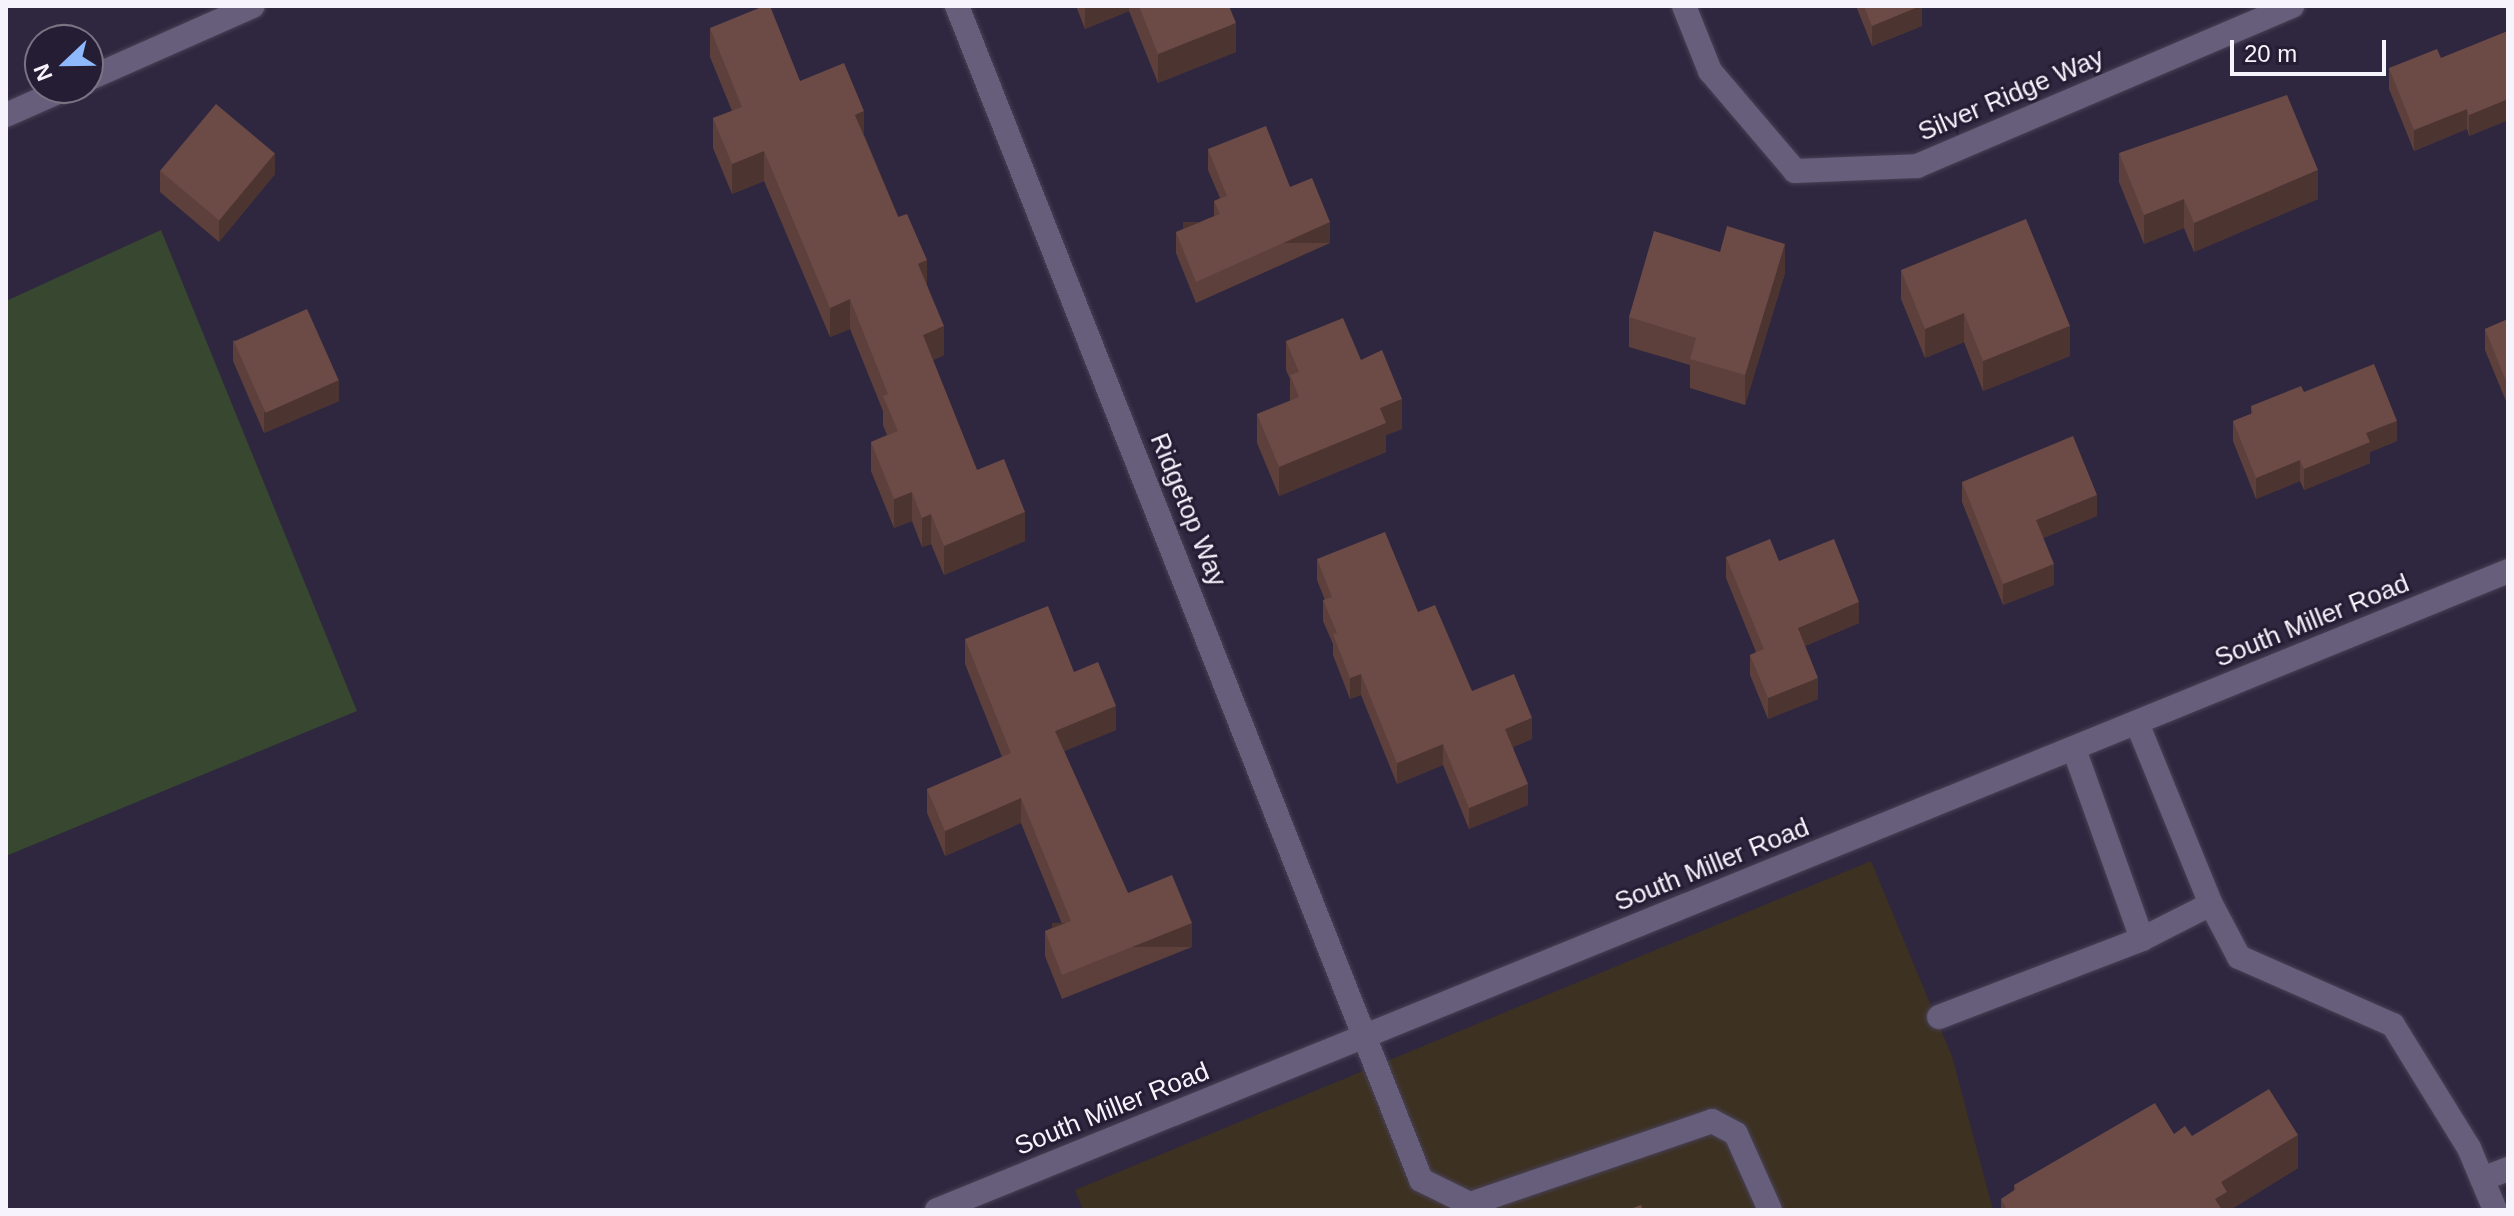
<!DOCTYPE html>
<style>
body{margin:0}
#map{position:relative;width:2514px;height:1216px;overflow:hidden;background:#2e273f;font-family:Helvetica,sans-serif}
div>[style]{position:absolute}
.commercial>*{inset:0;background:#3d3122}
.green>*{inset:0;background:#374730}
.roads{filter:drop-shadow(0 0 2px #484155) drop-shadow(0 0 2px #484155)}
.minor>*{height:24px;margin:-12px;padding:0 12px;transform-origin:12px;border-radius:12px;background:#665e7a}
.wall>*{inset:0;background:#5d403c}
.shaded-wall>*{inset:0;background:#4c3431;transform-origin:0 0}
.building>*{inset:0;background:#6c4a46;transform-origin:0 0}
span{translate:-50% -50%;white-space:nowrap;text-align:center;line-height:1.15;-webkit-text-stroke:6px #251d34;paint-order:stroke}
.street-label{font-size:26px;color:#f6f3fd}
.frame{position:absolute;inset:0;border:8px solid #f6f3fd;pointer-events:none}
.north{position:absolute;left:24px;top:24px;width:80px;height:80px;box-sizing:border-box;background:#251d34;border:2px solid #797384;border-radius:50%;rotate:248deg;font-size:22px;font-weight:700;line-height:32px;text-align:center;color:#f6f3fd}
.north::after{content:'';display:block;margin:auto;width:28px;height:36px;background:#8eb9fd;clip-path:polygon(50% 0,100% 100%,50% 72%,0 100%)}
.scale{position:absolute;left:2230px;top:40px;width:156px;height:36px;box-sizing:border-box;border:4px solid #f6f3fd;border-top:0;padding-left:10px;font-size:24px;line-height:28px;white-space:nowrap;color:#f6f3fd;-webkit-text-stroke:6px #251d34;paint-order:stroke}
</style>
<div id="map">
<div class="commercial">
<div style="clip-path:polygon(1871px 861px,1952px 1056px,1993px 1210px,1083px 1210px,1075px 1190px)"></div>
</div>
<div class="green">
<div style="clip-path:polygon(161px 230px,357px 711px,6px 856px,6px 301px)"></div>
</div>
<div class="roads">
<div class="minor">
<div style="left:957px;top:6px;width:1262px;rotate:68.43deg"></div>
<div style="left:1421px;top:1180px;width:55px;rotate:26.1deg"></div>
<div style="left:1470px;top:1204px;width:256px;rotate:-18.9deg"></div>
<div style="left:1712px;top:1121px;width:27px;rotate:28deg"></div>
<div style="left:1736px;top:1134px;width:83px;rotate:65.9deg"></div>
<div style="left:1684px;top:6px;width:70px;rotate:68.2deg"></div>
<div style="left:1710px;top:71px;width:131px;rotate:49.6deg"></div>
<div style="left:1795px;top:171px;width:122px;rotate:-2.3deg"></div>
<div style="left:1917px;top:166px;width:408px;rotate:-23.1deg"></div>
<div style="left:88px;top:79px;width:180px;rotate:-23.9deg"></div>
<div style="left:6px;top:115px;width:67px;rotate:-23.9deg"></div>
<div style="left:2137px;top:723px;width:196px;rotate:67.8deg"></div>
<div style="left:2211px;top:904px;width:60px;rotate:62.2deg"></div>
<div style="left:2239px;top:957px;width:168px;rotate:23.8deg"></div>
<div style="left:2393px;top:1025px;width:145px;rotate:58.3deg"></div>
<div style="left:2469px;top:1148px;width:67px;rotate:67.2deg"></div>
<div style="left:2074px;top:749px;width:202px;rotate:70.3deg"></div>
<div style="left:1939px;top:1017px;width:217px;rotate:-21deg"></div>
<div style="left:2142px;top:939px;width:77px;rotate:-26.9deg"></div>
<div style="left:2482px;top:1179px;width:28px;rotate:-21deg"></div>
<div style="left:937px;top:1210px;width:1696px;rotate:-22.13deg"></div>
</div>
</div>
<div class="wall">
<div style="clip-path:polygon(1076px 6px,1229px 6px,1236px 52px,1158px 83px,1129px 11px,1085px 29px)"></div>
<div style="clip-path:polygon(1856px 6px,1922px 6px,1922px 26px,1872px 46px)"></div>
<div style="clip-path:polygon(710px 28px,800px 81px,864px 135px,927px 285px,944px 355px,933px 360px,977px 470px,1025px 541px,944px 575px,931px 544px,922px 547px,912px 521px,894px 528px,871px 471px,871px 442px,887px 435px,883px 425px,883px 411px,850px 329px,830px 337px,764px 181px,732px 194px,713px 148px,713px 118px,732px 111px,710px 57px)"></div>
<div style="clip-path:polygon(2508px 31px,2508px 120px,2469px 136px,2467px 129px,2414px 151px,2389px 89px,2389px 68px,2441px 58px)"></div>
<div style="clip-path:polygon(1208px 149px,1290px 187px,1330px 243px,1196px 303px,1176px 253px,1176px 232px,1214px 216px,1214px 201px,1220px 198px,1208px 170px)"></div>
<div style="clip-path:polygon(2119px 153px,2318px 199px,2194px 252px,2184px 228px,2144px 244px,2119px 182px)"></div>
<div style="clip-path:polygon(160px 171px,275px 174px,219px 242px,160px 192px)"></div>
<div style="clip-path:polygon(1720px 252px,1785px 273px,1745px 405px,1690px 388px,1690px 365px,1629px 347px,1629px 317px)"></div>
<div style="clip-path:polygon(1901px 270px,2070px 356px,1983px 391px,1964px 342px,1925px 358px,1901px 299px)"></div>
<div style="clip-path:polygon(2508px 319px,2508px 406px,2485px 350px,2485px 329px)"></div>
<div style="clip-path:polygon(233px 340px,339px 401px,264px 433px,233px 361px)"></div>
<div style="clip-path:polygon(1286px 341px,1361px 360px,1402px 429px,1386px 435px,1386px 452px,1279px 496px,1257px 443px,1257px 414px,1290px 401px,1290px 379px,1286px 370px)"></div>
<div style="clip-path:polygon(2304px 392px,2397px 441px,2370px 452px,2370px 463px,2304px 490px,2300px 481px,2256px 499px,2233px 441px,2233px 421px,2251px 414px,2251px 406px)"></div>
<div style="clip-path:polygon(1962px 482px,2097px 516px,2043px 538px,2054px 585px,2003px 605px,1962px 502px)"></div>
<div style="clip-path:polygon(1726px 557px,1779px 561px,1859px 623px,1805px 646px,1818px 699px,1768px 719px,1750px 675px,1750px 655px,1756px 652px,1726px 578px)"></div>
<div style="clip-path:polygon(1317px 559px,1418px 612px,1472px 691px,1532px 739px,1513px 747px,1528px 805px,1469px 829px,1443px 765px,1397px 784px,1361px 695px,1350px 699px,1333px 655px,1333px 644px,1323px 621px,1323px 600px,1325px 600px,1317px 580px)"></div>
<div style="clip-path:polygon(965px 639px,1074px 672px,1116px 730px,1064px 751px,1128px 893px,1192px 947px,1062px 999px,1045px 956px,1045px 931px,1062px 924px,1021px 823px,945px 856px,927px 813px,927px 789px,1002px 757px,965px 664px)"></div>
<div style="clip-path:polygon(2174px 1134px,2192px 1136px,2298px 1168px,2230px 1210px,2001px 1210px,2001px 1199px,2014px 1191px,2014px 1185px)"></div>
</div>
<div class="shaded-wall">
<div style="clip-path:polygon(1085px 6px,1129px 6px,1129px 11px,1085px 29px)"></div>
<div style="clip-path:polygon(1920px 6px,1922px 6px,1922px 26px,1872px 46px,1872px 26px)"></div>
<div style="clip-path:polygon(1236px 23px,1236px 52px,1158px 83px,1158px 54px)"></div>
<div style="clip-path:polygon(2508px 99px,2508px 120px,2469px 136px,2469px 115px)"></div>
<div style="clip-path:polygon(2467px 109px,2467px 129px,2414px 151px,2414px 130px)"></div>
<div style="clip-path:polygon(864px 111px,864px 140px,855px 115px)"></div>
<div style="clip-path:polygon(764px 151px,764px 181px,732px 194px,732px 164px)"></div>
<div style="clip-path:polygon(275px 153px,275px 174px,219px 242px,219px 221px)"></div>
<div style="clip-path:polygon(2318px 170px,2318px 199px,2194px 252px,2194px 223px)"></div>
<div style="clip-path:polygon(2184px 199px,2184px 228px,2144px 244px,2144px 215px)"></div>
<div style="left:1330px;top:222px;width:21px;height:147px;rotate:90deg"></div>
<div style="clip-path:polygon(1785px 244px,1785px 273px,1745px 405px,1745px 375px)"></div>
<div style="clip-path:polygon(927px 260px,927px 290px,918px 264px)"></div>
<div style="clip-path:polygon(850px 299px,850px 329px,830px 337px,830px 308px)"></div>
<div style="clip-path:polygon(1964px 313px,1964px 342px,1925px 358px,1925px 329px)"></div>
<div style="clip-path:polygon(944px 326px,944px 355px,923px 364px,923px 335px)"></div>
<div style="clip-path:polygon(2070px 326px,2070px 356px,1983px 391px,1983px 361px)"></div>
<div style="clip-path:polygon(339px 380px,339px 401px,264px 433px,264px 412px)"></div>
<div style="clip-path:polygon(1402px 399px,1402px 429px,1386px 435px,1386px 452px,1279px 496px,1279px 467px,1380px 408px)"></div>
<div style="clip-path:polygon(2397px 421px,2397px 441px,2370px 452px,2370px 463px,2304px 490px,2304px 469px,2366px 433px)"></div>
<div style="clip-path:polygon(2300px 460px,2300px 481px,2256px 499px,2256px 478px)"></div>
<div style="clip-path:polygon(912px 492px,912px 521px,894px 528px,894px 499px)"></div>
<div style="clip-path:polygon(2097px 495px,2097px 516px,2036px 541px,2036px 520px)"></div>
<div style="clip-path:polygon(1025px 512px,1025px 541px,944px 575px,944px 546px)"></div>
<div style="clip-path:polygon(931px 514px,931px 544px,922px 547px,922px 518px)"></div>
<div style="clip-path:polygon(2054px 564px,2054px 585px,2003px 605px,2003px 584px)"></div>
<div style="clip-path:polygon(1859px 602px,1859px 623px,1798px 649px,1798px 628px)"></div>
<div style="clip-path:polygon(1361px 674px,1361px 695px,1350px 699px,1350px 678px)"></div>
<div style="clip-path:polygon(1818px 678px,1818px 699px,1768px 719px,1768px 698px)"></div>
<div style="clip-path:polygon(1116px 706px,1116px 730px,1055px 755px,1055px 731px)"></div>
<div style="clip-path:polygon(1532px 718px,1532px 739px,1505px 750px,1505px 729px)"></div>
<div style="clip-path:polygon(1443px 744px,1443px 765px,1397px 784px,1397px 763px)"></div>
<div style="clip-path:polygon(1528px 784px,1528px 805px,1469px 829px,1469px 808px)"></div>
<div style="clip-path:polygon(1021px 798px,1021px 823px,945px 856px,945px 831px)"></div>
<div style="left:1192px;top:923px;width:24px;height:140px;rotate:90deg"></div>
<div style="clip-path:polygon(2298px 1135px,2298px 1168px,2230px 1210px,2215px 1210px,2215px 1199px,2221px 1182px)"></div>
</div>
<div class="building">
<div style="clip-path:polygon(764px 6px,770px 6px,800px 81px,844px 63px,864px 111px,855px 115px,898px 217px,907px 214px,927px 260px,918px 264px,944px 326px,923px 335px,977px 470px,1004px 459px,1025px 512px,944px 546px,931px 514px,922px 518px,912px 492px,894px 499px,871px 442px,898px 431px,883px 396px,888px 394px,850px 299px,830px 308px,764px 151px,732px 164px,713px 118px,742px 107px,710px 28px)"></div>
<div style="clip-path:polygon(1139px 6px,1229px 6px,1236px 23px,1158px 54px)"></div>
<div style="clip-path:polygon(1864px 6px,1920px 6px,1872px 26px)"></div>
<div style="clip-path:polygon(2508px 31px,2508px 99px,2469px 115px,2467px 109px,2414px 130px,2389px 68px,2437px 49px,2441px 58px)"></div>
<div style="clip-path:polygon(2287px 95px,2318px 170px,2194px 223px,2184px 199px,2144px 215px,2119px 153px)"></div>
<div style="left:216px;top:104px;width:77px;height:87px;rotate:40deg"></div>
<div style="clip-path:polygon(1266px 126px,1290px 187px,1312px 178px,1330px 222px,1196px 282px,1176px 232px,1220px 214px,1214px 201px,1227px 196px,1208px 149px)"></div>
<div style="clip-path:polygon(2026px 219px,2070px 326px,1983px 361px,1964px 313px,1925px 329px,1901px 270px)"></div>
<div style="clip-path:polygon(1727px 226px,1785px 244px,1745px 375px,1690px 359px,1696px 338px,1629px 317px,1654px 231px,1720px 252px)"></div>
<div style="left:307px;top:309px;width:78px;height:80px;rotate:66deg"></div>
<div style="clip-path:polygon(1343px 318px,1361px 360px,1382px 350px,1402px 399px,1380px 408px,1386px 423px,1279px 467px,1257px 414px,1299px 397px,1290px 375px,1299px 372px,1286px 341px)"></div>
<div style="clip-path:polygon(2508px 319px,2508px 386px,2485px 329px)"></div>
<div style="clip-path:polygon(2374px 364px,2397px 421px,2366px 433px,2370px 442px,2304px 469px,2300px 460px,2256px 478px,2233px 421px,2253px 413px,2251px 406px,2301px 386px,2304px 392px)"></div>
<div style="clip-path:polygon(2073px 436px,2097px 495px,2036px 520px,2054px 564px,2003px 584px,1962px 482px)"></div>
<div style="clip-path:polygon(1385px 532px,1418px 612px,1435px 605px,1472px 691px,1514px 674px,1532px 718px,1505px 729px,1528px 784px,1469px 808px,1443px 744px,1397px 763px,1361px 674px,1350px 678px,1333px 634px,1337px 633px,1323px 600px,1332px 597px,1317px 559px)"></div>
<div style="clip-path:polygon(1770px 539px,1779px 561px,1834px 539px,1859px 602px,1798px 628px,1818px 678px,1768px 698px,1750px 655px,1764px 649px,1726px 557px)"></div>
<div style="clip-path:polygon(1048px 606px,1074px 672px,1098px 662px,1116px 706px,1055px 731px,1128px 893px,1172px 875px,1192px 923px,1062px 975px,1045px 931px,1071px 921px,1021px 798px,945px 831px,927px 789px,1011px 753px,965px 639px)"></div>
<div style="clip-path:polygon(2269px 1089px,2298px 1135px,2221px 1182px,2227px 1192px,2215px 1199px,2222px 1210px,2007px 1210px,2001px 1199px,2016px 1189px,2014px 1185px,2155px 1103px,2174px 1134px,2185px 1126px,2192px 1136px)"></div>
<div style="clip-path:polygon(1641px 1205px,1643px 1210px,1628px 1210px)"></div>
</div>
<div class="street-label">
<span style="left:2011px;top:95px;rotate:-23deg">Silver Ridge Way</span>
<span style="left:1188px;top:510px;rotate:68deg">Ridgetop Way</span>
<span style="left:2312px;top:621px;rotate:-22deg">South Miller Road</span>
<span style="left:1712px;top:865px;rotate:-22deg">South Miller Road</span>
<span style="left:1112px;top:1109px;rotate:-22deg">South Miller Road</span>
</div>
<div class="frame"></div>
<div class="north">N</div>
<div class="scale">20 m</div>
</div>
